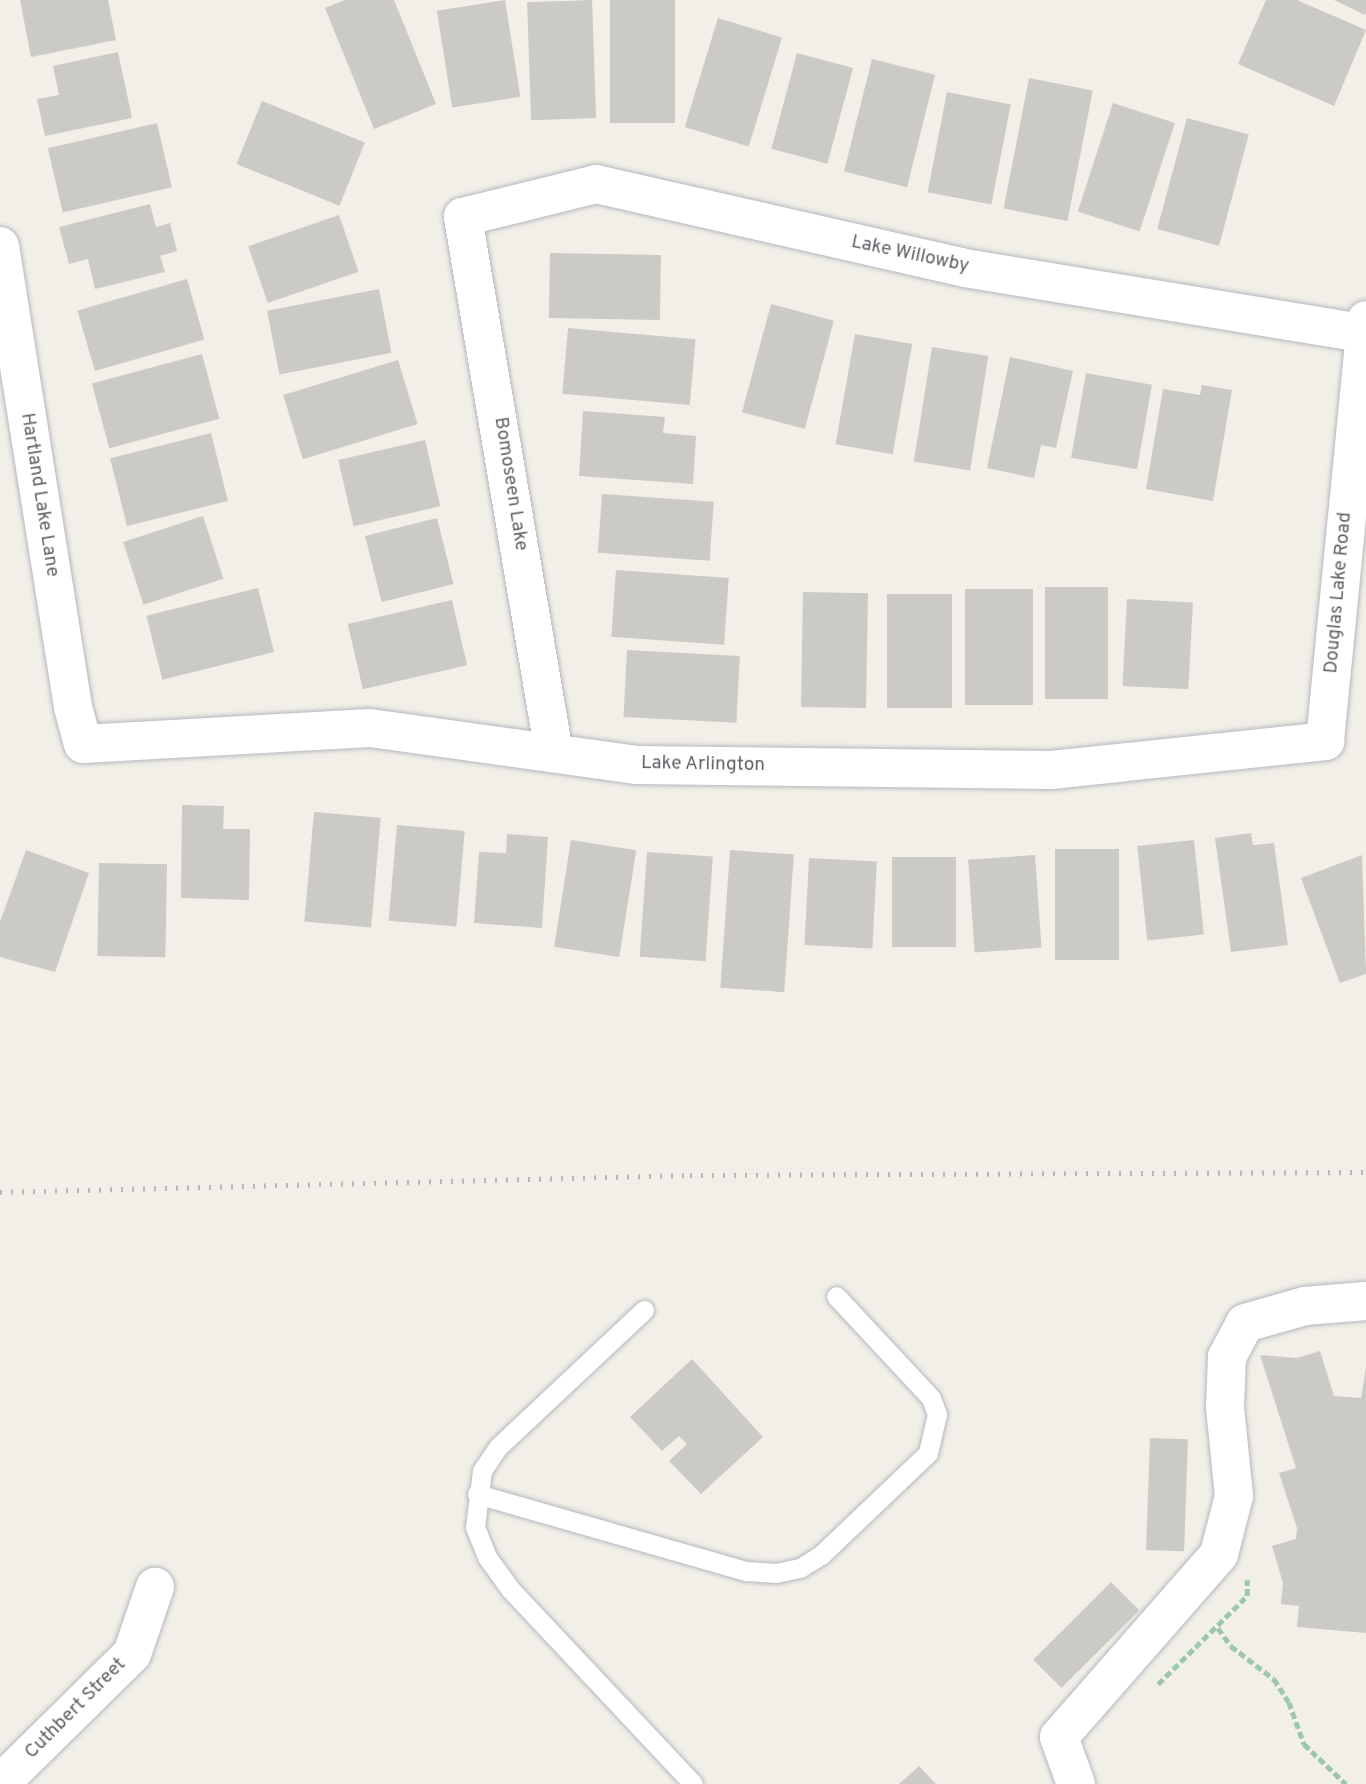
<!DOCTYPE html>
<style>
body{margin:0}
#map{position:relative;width:1366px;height:1784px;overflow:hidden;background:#f1efe8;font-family:Overpass,sans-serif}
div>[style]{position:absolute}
.building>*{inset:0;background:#cccac5;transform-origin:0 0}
.path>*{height:4.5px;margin-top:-2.25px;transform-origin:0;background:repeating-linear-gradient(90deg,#9cc7a9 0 7px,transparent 0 10.5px)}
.roads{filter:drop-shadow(0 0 2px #b5b8bc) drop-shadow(0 0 2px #b5b8bc)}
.lane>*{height:19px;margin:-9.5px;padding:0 9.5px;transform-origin:9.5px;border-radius:9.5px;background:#fff}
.street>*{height:38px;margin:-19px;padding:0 19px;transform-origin:19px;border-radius:19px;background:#fff}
.rail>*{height:5px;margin-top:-2.5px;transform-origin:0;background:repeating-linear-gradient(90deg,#b6b7b8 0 2px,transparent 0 11px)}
span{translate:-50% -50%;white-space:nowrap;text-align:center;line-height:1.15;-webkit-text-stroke:5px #fff;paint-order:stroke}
.street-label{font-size:19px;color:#5f6368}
</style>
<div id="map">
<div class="building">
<div style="clip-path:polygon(20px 0,108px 0,116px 40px,31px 57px)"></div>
<div style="clip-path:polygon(345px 0,394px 0,436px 104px,374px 129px,325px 8px)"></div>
<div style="left:505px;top:0;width:98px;height:69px;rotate:81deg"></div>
<div style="left:592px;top:0;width:118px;height:65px;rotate:88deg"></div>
<div style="left:610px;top:0;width:65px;height:123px"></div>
<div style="clip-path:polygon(1266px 0,1297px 0,1366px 30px,1334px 106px,1238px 64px)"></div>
<div style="clip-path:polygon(1334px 0,1366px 0,1366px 12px,1365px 15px)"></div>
<div style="left:718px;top:18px;width:67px;height:114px;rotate:17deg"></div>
<div style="clip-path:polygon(118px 52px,132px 118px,45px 136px,37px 99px,59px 95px,53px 66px)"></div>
<div style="left:797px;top:53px;width:58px;height:99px;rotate:15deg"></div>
<div style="left:872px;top:59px;width:65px;height:116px;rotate:14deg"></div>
<div style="left:1029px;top:78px;width:65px;height:133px;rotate:11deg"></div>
<div style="left:947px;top:92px;width:65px;height:102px;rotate:11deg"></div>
<div style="left:262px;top:101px;width:111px;height:68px;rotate:22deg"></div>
<div style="left:1113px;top:103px;width:65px;height:114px;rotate:18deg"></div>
<div style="left:1187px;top:118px;width:64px;height:115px;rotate:15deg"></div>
<div style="left:157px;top:123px;width:66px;height:112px;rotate:77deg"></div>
<div style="clip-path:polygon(150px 204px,156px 227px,170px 223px,177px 251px,160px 256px,165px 272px,95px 289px,88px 259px,69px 264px,59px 227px)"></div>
<div style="left:339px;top:215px;width:60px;height:96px;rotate:71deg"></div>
<div style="left:550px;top:253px;width:111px;height:65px;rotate:1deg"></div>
<div style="left:187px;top:279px;width:63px;height:114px;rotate:74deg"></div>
<div style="left:379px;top:289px;width:65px;height:114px;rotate:79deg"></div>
<div style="left:771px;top:304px;width:65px;height:112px;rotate:15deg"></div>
<div style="left:568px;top:328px;width:128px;height:66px;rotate:5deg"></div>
<div style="left:855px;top:334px;width:58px;height:112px;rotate:10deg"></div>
<div style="left:932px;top:347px;width:57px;height:116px;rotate:9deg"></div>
<div style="left:202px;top:354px;width:67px;height:114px;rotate:75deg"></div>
<div style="clip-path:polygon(1010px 357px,1073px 371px,1056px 448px,1041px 445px,1034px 478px,987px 468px)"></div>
<div style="left:398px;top:360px;width:67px;height:120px;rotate:73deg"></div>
<div style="left:1086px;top:373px;width:67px;height:86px;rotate:10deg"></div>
<div style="clip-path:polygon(1202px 385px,1232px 390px,1213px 501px,1146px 489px,1163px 389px,1200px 395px)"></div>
<div style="clip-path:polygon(583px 411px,665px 417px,663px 433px,696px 436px,693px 484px,579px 476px)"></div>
<div style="left:211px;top:433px;width:70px;height:104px;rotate:76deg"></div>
<div style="left:425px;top:440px;width:68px;height:89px;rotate:77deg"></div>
<div style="left:602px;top:494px;width:112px;height:59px;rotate:4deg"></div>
<div style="left:203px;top:516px;width:66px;height:84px;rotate:72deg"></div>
<div style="left:437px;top:518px;width:68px;height:74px;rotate:76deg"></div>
<div style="left:616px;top:570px;width:113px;height:67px;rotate:4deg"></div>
<div style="left:1045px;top:587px;width:63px;height:112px"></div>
<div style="left:258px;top:588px;width:66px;height:115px;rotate:76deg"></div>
<div style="left:965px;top:589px;width:68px;height:116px"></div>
<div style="left:803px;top:592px;width:65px;height:115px;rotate:1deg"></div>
<div style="left:887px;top:594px;width:65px;height:114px"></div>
<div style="left:1127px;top:599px;width:66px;height:87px;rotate:3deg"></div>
<div style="left:452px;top:600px;width:67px;height:107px;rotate:77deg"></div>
<div style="left:627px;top:650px;width:113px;height:67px;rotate:3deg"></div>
<div style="clip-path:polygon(182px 805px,224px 806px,223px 829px,250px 829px,249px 900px,181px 898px)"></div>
<div style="left:314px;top:812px;width:67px;height:110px;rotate:5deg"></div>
<div style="left:397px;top:825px;width:68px;height:96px;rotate:5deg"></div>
<div style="clip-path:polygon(1251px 833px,1253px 845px,1274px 843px,1288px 945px,1231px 952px,1215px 838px)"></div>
<div style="clip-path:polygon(507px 834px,548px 837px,542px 928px,474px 923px,479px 852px,506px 853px)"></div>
<div style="left:571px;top:840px;width:66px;height:108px;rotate:9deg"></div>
<div style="left:1194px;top:840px;width:95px;height:57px;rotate:84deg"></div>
<div style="left:1055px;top:849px;width:64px;height:111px"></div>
<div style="clip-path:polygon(26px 850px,89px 873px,55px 972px,0 957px,0 922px)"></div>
<div style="left:730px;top:850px;width:64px;height:138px;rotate:4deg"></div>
<div style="left:647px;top:852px;width:66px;height:105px;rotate:4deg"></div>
<div style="left:1035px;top:855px;width:93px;height:67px;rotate:86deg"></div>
<div style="clip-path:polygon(1362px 855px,1366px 974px,1340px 983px,1301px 878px)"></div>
<div style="left:892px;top:857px;width:64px;height:90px"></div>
<div style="left:809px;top:858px;width:68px;height:87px;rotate:3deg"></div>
<div style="left:99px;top:863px;width:68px;height:93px;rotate:1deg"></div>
<div style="clip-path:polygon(1320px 1351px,1334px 1396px,1361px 1398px,1366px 1367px,1366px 1633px,1297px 1627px,1299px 1606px,1281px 1604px,1283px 1583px,1272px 1546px,1296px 1539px,1297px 1528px,1279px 1473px,1296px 1468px,1260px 1355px,1297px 1358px)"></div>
<div style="clip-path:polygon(692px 1359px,763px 1437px,701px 1494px,669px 1461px,687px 1444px,679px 1436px,662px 1451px,630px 1417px)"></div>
<div style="left:1150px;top:1438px;width:38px;height:112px;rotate:2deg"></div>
<div style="left:1111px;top:1582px;width:40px;height:110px;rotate:45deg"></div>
<div style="clip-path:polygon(919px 1766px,936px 1784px,899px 1784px)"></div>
</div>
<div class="path">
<div style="left:1218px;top:1628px;width:22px;rotate:54deg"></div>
<div style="left:1231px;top:1646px;width:54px;rotate:37.5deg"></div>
<div style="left:1274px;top:1679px;width:27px;rotate:57deg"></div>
<div style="left:1289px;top:1702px;width:45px;rotate:70.3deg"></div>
<div style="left:1304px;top:1744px;width:58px;rotate:43.6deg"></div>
<div style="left:1158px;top:1684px;width:125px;rotate:-44.7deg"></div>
<div style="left:1247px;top:1596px;width:16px;rotate:-90deg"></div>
</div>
<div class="roads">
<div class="lane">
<div style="left:644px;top:1310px;width:200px;rotate:136.8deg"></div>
<div style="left:498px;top:1447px;width:29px;rotate:124deg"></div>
<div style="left:482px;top:1471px;width:56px;rotate:97.1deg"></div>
<div style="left:475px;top:1527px;width:32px;rotate:68deg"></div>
<div style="left:487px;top:1557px;width:39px;rotate:54deg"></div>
<div style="left:510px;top:1589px;width:267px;rotate:46.8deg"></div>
<div style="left:477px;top:1494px;width:280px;rotate:16deg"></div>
<div style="left:746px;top:1571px;width:30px;rotate:4deg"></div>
<div style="left:776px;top:1573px;width:25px;rotate:-12deg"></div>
<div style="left:800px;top:1568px;width:25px;rotate:-32deg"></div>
<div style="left:821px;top:1555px;width:148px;rotate:-43.6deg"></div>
<div style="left:928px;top:1453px;width:40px;rotate:-77deg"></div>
<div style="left:937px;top:1414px;width:17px;rotate:-111deg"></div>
<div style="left:931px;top:1398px;width:139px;rotate:-133deg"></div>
</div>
<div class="street">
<div style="left:0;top:246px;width:467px;rotate:81deg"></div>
<div style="left:73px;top:707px;width:38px;rotate:75deg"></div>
<div style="left:83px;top:744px;width:287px;rotate:-3.2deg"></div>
<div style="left:370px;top:728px;width:270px;rotate:7.9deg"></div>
<div style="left:637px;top:765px;width:414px;rotate:0.7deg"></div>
<div style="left:1051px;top:770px;width:276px;rotate:-6deg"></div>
<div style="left:1325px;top:741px;width:423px;rotate:-84.4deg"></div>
<div style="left:554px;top:753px;width:544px;rotate:-99.64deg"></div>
<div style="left:463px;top:217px;width:137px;rotate:-13.9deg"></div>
<div style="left:596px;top:184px;width:378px;rotate:12.8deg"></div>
<div style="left:965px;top:268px;width:403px;rotate:9.3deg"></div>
<div style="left:0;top:1784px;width:185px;rotate:-44.6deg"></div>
<div style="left:132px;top:1654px;width:71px;rotate:-71.1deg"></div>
<div style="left:1076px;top:1784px;width:50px;rotate:-109.9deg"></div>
<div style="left:1059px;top:1737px;width:243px;rotate:-48.8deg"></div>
<div style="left:1219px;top:1554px;width:60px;rotate:-75.5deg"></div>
<div style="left:1234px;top:1496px;width:88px;rotate:-95.8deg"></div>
<div style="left:1225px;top:1408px;width:51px;rotate:-87.8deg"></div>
<div style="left:1227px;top:1357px;width:38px;rotate:-62deg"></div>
<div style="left:1245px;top:1323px;width:62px;rotate:-15.8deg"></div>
<div style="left:1305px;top:1306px;width:61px;rotate:-4.7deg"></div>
</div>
</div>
<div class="rail">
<div style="left:0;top:1192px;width:690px;rotate:-1.41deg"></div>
<div style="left:690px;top:1175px;width:676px;rotate:-0.25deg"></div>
</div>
<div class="street-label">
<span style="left:910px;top:255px;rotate:12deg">Lake Willowby</span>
<span style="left:510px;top:484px;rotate:81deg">Bomoseen Lake</span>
<span style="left:39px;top:495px;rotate:81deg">Hartland Lake Lane</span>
<span style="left:1339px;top:593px;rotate:-85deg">Douglas Lake Road</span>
<span style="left:703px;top:765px;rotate:1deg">Lake Arlington</span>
<span style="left:76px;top:1709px;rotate:-45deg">Cuthbert Street</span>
</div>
</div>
